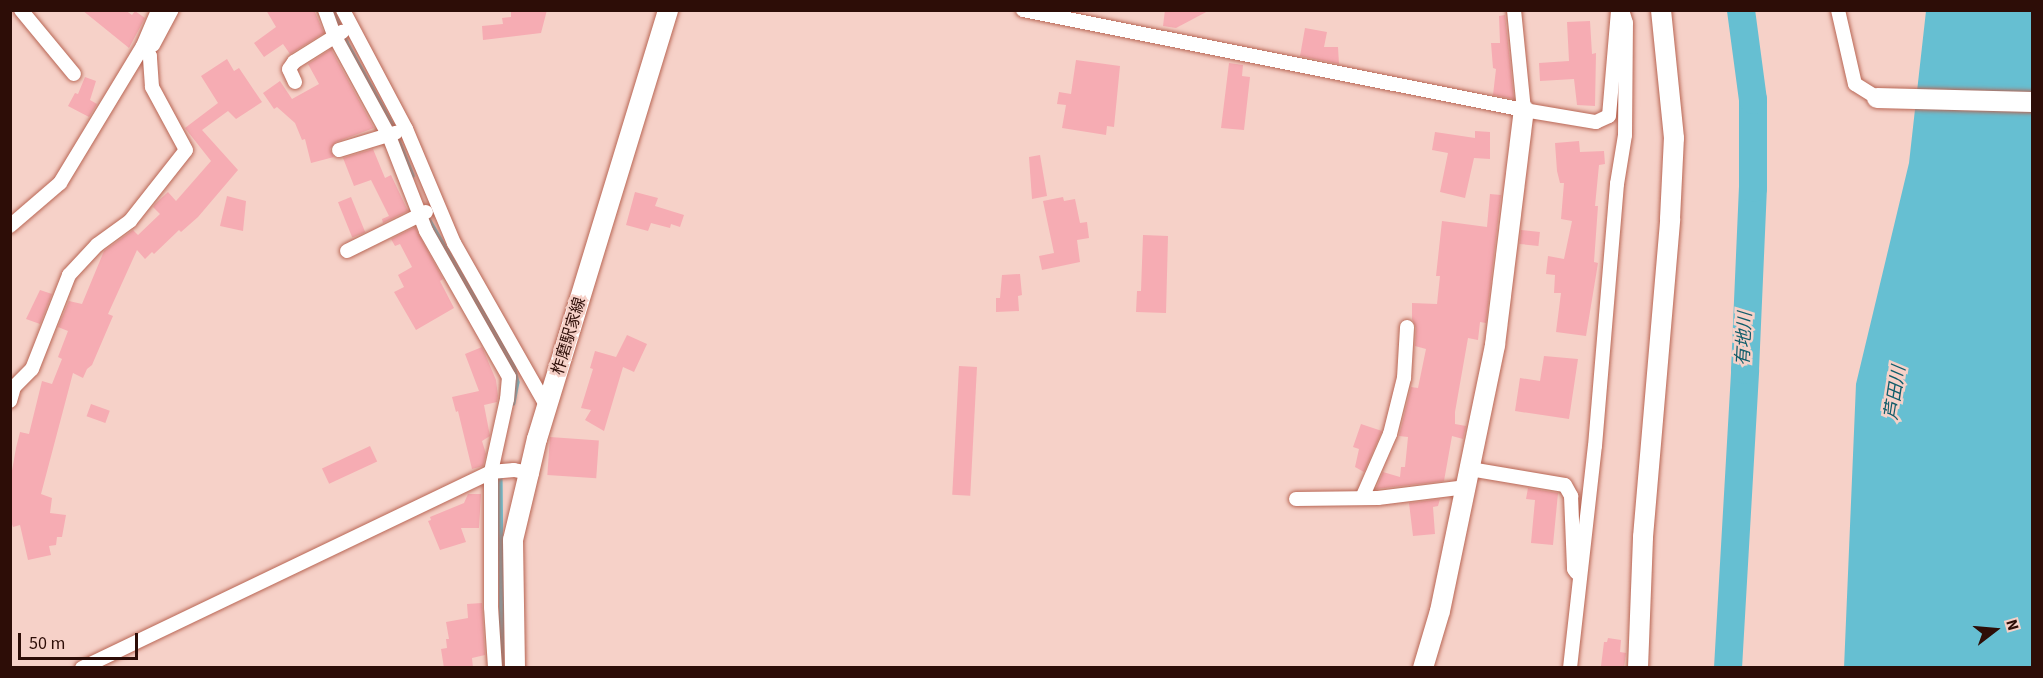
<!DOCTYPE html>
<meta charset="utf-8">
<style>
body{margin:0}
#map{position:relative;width:2043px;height:678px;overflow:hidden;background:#f6d1c8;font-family:"Source Sans 3","Noto Sans JP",sans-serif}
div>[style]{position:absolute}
.water>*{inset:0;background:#66bfd2}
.stream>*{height:4.5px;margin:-2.25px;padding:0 2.25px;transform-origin:2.25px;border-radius:2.25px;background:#66bfd2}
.river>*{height:28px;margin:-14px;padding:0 14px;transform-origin:14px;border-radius:14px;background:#66bfd2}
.building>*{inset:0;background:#f6acb3;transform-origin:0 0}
.roads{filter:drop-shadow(0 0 2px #b86654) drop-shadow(0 0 2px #b86654)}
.street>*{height:14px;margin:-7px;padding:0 7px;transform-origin:7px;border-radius:7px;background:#fff}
.secondary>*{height:20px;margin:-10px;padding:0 10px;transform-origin:10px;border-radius:10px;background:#fff}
span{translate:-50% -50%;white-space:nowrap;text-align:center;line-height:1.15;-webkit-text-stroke:5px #f6d1c8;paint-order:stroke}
.street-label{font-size:16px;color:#2d0d07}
.water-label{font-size:18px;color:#105c6a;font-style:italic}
.frame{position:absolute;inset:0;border:12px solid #2d0d07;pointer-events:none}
.north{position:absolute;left:1965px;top:600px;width:60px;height:60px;-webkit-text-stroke:4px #f6d1c8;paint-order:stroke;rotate:74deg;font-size:16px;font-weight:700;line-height:24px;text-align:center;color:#2d0d07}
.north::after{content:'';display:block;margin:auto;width:21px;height:27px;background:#2d0d07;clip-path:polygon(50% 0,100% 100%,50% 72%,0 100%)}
.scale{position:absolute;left:18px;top:633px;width:120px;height:27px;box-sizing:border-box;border:3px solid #2d0d07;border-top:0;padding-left:8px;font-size:18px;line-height:21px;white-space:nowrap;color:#2d0d07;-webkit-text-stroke:4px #f6d1c8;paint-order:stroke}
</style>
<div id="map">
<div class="water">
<div style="clip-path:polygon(1926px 11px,2032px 11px,2032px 667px,1844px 668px,1856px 384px,1909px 163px)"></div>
</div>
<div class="stream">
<div style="left:332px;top:10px;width:35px;rotate:66deg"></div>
<div style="left:346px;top:42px;width:95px;rotate:61deg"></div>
<div style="left:392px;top:125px;width:54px;rotate:68.2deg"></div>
<div style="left:427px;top:217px;width:171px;rotate:59.8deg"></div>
<div style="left:513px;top:365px;width:17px;rotate:77deg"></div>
<div style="left:517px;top:382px;width:21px;rotate:101deg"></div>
<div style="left:500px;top:473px;width:195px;rotate:89.4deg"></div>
</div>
<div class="river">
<div style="left:1728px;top:668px;width:298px;rotate:-86.7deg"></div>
<div style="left:1745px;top:370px;width:182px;rotate:-87.5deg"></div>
<div style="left:1753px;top:188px;width:88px;rotate:-90deg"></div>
<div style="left:1753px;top:100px;width:91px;rotate:-97.6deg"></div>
</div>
<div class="building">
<div style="clip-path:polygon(82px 10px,125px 10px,132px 15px,135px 11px,145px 18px,129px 48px)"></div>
<div style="clip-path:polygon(266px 10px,314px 10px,324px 33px,290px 54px,283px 44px,264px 57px,254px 43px,276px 27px)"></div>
<div style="clip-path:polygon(511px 10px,547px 10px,541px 33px,483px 40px,482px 26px,503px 24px,502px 18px,511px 17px)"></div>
<div style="clip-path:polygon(1165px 10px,1210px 10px,1176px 28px,1163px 26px)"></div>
<div style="clip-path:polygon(1505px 15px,1514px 99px,1493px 95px,1496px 69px,1493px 68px,1491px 43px,1500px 43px,1499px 16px)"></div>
<div style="clip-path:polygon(1590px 21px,1592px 54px,1596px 53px,1595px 106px,1577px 105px,1574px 79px,1540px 81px,1539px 63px,1569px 61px,1567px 22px)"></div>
<div style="clip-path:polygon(1305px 28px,1327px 32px,1324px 47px,1338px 47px,1339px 64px,1300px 56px)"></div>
<div style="clip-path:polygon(331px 49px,374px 128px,336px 142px,330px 149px,334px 157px,311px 163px,305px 139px,302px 140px,295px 123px,277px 107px,274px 109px,263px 93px,280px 81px,292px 99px,319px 84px,308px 64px)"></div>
<div style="clip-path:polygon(227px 59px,234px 71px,239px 68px,262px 102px,236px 119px,228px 111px,202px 130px,238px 170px,198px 217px,181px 232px,179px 230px,154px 254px,152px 252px,145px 259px,137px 250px,108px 314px,113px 316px,92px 365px,87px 369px,83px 378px,73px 373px,41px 494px,52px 498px,50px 513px,66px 515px,62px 537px,57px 537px,56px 545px,49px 546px,51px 555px,28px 560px,20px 525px,13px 527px,10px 519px,10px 482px,16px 448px,20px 432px,29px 434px,42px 381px,52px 384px,62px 359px,58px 357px,68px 331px,58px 327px,69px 301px,82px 304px,104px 251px,133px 230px,138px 235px,160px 214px,153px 207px,155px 204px,168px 192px,176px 201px,211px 161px,185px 128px,218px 103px,201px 76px)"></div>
<div style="clip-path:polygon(1076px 60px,1120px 66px,1114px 127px,1107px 126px,1106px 135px,1062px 128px,1066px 105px,1057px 104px,1059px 92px,1071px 94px)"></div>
<div style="clip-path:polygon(1229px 63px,1243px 65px,1242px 76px,1250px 77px,1244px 130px,1221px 128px)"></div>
<div style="clip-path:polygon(85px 77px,96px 81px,90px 100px,97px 104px,89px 117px,68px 106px,75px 93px,78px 94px)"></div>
<div style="clip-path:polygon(1475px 131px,1490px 132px,1490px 159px,1474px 158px,1465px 198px,1440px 192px,1448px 153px,1432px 150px,1435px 132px,1475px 138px)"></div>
<div style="clip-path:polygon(1579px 141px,1580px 152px,1604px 151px,1605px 164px,1599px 165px,1595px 206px,1598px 206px,1594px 262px,1598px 263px,1586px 336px,1556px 332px,1561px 293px,1554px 293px,1555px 275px,1546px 274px,1548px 256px,1564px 259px,1572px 221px,1561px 219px,1564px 183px,1560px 183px,1557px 171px,1555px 143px)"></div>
<div style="clip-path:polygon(373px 149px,385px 178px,391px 175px,408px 211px,383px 223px,382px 219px,389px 216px,371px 180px,354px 186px,343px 158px)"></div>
<div style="clip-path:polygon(1040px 155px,1047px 196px,1032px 199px,1029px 157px)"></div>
<div style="clip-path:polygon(635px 192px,658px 198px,655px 206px,684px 215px,680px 227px,671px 224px,670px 228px,651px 223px,648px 231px,626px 225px)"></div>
<div style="clip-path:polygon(1490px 194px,1501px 195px,1486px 323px,1480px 322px,1478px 340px,1468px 338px,1455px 412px,1455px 424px,1466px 426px,1463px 439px,1452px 436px,1444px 481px,1376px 489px,1383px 472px,1400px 477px,1401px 467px,1405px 467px,1408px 437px,1399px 436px,1411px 387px,1418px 388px,1426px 349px,1415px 346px,1416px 328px,1412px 319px,1412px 303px,1437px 304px,1440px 276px,1436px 276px,1442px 221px,1487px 227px)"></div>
<div style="clip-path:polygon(227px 196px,246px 201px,243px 231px,220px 226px)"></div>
<div style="left:351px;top:197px;width:38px;height:14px;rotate:68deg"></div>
<div style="clip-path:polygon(1063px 197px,1064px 201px,1075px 199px,1080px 223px,1087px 222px,1089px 238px,1077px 240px,1080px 262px,1042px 270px,1039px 256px,1054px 253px,1043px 201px)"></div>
<div style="clip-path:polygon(415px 227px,443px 279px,440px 281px,454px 308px,416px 330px,394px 292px,404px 287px,398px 275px,412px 267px,400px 244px,395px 246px,391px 239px)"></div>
<div style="left:1521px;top:230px;width:19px;height:14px;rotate:6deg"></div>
<div style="clip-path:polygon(1143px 235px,1168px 236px,1166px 313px,1136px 312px,1137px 291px,1141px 291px)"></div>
<div style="clip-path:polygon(1020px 274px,1022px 295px,1018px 296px,1019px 311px,996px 312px,996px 298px,1000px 298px,1002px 275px)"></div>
<div style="clip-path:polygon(40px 290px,52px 294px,40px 324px,26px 319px)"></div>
<div style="clip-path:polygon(627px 335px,647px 344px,634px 372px,623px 367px,604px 431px,585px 420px,591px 410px,581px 408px,593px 369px,590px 368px,595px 351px,616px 357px)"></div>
<div style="clip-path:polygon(482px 347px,496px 380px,498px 396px,497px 402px,484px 405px,490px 436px,482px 441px,486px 454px,483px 466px,472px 469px,458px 411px,456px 412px,452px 397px,479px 391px,465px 354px)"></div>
<div style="clip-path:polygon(1544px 356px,1578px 359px,1569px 419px,1515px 411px,1520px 378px,1540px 381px)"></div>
<div style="left:959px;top:366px;width:18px;height:129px;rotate:3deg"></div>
<div style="left:91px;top:404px;width:20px;height:13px;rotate:20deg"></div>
<div style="clip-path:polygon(1361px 424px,1382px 431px,1364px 472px,1355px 467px,1359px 449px,1353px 447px)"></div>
<div style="left:550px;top:437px;width:49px;height:38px;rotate:4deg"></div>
<div style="left:370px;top:446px;width:17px;height:53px;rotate:65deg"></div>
<div style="clip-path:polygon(1528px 488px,1558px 493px,1553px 545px,1531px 543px,1535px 500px,1526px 499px)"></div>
<div style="clip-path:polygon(468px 494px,481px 494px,479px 528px,461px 528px,466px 542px,440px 550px,428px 521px,431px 520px,430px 517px,464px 503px)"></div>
<div style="clip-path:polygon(1440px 499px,1438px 506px,1433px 507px,1435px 534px,1413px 536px,1409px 503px)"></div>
<div style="clip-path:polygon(482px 603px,485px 655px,472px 658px,473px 668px,444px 668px,441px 649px,447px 648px,446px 639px,449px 639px,446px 622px,468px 618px,467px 604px)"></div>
<div style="clip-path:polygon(1608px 638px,1621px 640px,1620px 652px,1626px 653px,1624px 668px,1601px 666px,1604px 642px,1607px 642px)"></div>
</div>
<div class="roads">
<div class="street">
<div style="left:21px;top:10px;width:83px;rotate:50.4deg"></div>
<div style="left:325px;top:10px;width:27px;rotate:70deg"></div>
<div style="left:334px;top:35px;width:115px;rotate:61.4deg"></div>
<div style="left:389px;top:136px;width:102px;rotate:68.7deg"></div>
<div style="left:426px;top:231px;width:168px;rotate:60.4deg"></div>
<div style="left:509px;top:377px;width:22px;rotate:95deg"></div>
<div style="left:507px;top:399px;width:75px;rotate:102.4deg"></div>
<div style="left:491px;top:472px;width:135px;rotate:90deg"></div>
<div style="left:491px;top:607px;width:61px;rotate:86.2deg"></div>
<div style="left:343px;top:10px;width:135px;rotate:62.1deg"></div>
<div style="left:406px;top:129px;width:124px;rotate:67.2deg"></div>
<div style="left:454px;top:243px;width:189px;rotate:60.4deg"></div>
<div style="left:1023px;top:10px;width:511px;rotate:11.29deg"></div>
<div style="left:1524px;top:110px;width:73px;rotate:9.5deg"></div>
<div style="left:1596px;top:122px;width:14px;rotate:-25deg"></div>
<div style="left:1609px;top:116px;width:106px;rotate:-85.1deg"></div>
<div style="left:1514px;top:10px;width:100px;rotate:84.3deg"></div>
<div style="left:1838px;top:10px;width:76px;rotate:77.1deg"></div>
<div style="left:1855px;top:84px;width:26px;rotate:32deg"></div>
<div style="left:153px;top:45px;width:40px;rotate:-62deg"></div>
<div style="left:295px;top:82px;width:14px;rotate:-115deg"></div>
<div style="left:289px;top:69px;width:9px;rotate:-54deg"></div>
<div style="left:294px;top:62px;width:57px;rotate:-32deg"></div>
<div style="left:339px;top:150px;width:59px;rotate:-16.9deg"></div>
<div style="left:10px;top:226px;width:66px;rotate:-40.7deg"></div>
<div style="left:60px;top:183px;width:160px;rotate:-58.8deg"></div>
<div style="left:143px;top:46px;width:39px;rotate:-67deg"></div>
<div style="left:347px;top:251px;width:88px;rotate:-26.3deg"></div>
<div style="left:10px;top:401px;width:15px;rotate:-74deg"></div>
<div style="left:14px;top:387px;width:25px;rotate:-45deg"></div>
<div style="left:32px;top:369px;width:101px;rotate:-68.5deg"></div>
<div style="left:69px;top:275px;width:41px;rotate:-47deg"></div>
<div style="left:97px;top:245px;width:41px;rotate:-36deg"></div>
<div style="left:130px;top:221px;width:90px;rotate:-51.7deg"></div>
<div style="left:186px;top:150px;width:72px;rotate:-118.4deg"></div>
<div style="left:152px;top:87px;width:31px;rotate:-94deg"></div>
<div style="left:150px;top:56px;width:12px;rotate:-125deg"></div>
<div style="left:1470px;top:469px;width:96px;rotate:9.6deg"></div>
<div style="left:1565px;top:485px;width:13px;rotate:61deg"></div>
<div style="left:1571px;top:496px;width:73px;rotate:87.6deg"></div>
<div style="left:1574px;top:569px;width:4px;rotate:56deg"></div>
<div style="left:1362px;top:498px;width:70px;rotate:-66.4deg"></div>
<div style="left:1390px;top:434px;width:58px;rotate:-76deg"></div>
<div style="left:1404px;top:378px;width:51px;rotate:-86.6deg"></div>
<div style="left:1296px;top:499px;width:82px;rotate:-0.7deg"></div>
<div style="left:1378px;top:498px;width:89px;rotate:-7.1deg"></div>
<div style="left:82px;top:668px;width:454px;rotate:-25.6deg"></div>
<div style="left:491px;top:472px;width:23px;rotate:-5deg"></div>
<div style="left:514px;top:470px;width:15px;rotate:11deg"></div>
<div style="left:1570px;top:668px;width:223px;rotate:-83.6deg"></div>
<div style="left:1595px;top:446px;width:263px;rotate:-85.2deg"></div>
<div style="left:1617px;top:184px;width:50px;rotate:-80.7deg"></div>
<div style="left:1625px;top:135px;width:112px;rotate:-89.5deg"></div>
<div style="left:1626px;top:23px;width:14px;rotate:-107deg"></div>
</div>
<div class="secondary">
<div style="left:1877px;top:98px;width:155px;rotate:1.5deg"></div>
<div style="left:515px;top:668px;width:128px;rotate:-90.9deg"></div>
<div style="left:513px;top:540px;width:69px;rotate:-76.6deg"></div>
<div style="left:529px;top:473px;width:35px;rotate:-77deg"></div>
<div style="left:537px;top:439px;width:449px;rotate:-73deg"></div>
<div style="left:1423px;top:668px;width:59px;rotate:-73.4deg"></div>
<div style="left:1440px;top:611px;width:272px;rotate:-78.3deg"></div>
<div style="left:1495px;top:345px;width:237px;rotate:-83deg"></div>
<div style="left:1638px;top:668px;width:131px;rotate:-87.8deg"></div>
<div style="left:1643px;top:537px;width:319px;rotate:-85.1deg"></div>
<div style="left:1670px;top:219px;width:81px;rotate:-87.2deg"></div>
<div style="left:1674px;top:138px;width:129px;rotate:-95.8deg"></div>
</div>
</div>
<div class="street-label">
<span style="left:569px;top:336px;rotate:-73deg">柞磨駅家線</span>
</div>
<div class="water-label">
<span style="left:1745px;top:339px;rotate:-87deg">有地川</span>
<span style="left:1896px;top:393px;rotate:-81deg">芦田川</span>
</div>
<div class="frame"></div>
<div class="north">N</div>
<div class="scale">50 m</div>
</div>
